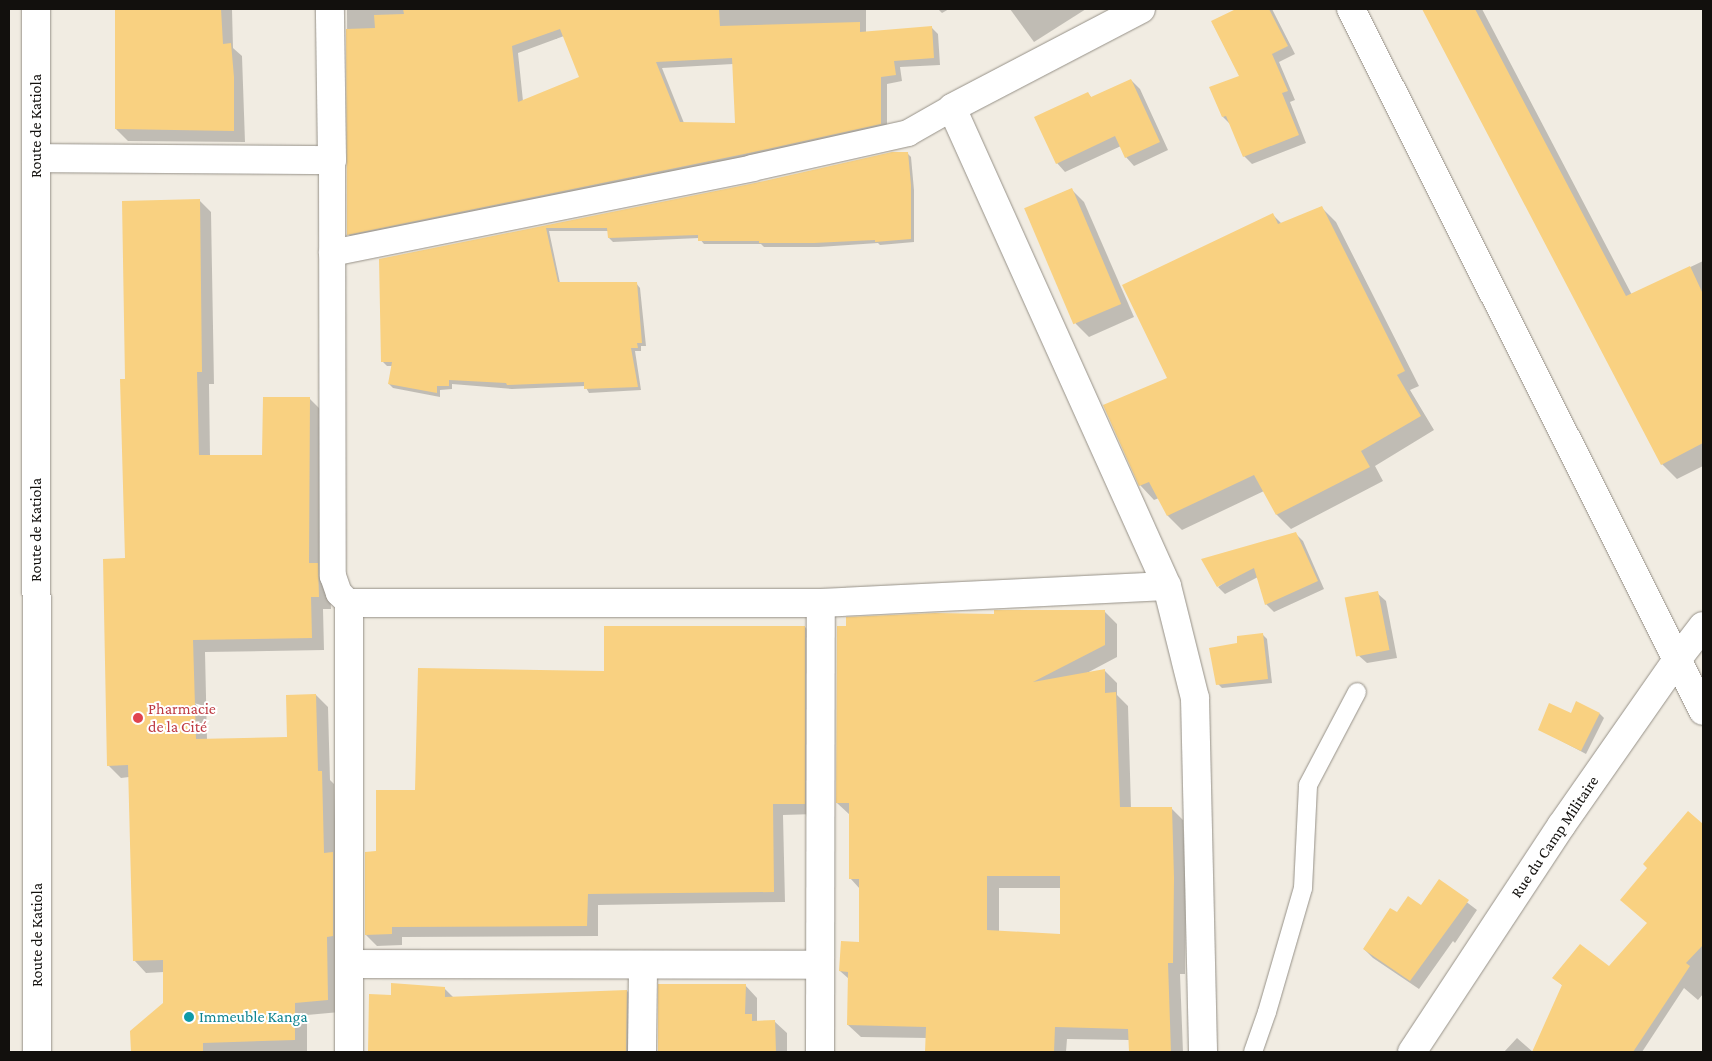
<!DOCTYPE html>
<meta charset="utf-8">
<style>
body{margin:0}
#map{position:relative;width:1712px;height:1061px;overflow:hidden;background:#f1ece2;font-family:"Crimson Pro",serif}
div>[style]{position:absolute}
.shadow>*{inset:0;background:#0003}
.building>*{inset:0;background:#f9d181;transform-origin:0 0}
.roads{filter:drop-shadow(0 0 1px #969188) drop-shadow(0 0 1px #969188)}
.service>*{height:18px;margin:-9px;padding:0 9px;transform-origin:9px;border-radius:9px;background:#fff}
.pedestrian>*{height:26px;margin:-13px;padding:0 13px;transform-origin:13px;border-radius:13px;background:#fff}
.minor>*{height:28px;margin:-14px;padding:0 14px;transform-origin:14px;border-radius:14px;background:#fff}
.secondary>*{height:28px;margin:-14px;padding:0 14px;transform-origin:14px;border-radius:14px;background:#fff}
.primary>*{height:28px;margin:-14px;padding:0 14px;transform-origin:14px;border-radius:14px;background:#fff}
.trunk>*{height:28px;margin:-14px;padding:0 14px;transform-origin:14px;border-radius:14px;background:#fff}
.dots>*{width:14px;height:14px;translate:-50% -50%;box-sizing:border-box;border:2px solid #fff;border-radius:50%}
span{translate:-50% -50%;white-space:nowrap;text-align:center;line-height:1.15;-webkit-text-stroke:4px #fff;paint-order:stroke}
.street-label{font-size:16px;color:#12100d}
.health-label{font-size:16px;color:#be3a42}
.left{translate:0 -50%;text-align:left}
.culture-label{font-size:16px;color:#0d838f}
.frame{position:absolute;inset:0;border:10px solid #12100d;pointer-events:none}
</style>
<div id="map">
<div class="shadow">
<div style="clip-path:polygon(116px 9px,232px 9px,233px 48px,242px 56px,245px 142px,128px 141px,116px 129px)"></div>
<div style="clip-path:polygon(evenodd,347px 9px,866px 9px,866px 33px,932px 28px,938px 34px,940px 65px,900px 67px,902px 81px,887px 84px,887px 130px,355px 241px,348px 234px,347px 9px,564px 36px,581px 77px,523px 101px,518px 53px,564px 36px,347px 9px,733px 64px,736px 124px,684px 123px,662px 68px,733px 64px)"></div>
<div style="clip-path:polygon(938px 9px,949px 9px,942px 13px)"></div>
<div style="clip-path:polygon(1010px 9px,1086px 9px,1034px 42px)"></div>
<div style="clip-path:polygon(1238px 9px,1272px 9px,1295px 54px,1279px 62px,1295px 100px,1290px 102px,1306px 143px,1252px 164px,1244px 156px,1231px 125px,1223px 117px,1240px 76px,1212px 22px)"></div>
<div style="clip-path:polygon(1423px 9px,1482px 9px,1632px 295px,1703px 261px,1703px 466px,1677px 479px,1662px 464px)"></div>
<div style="clip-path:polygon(1131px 80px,1140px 89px,1168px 150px,1134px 166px,1126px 157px,1121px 146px,1065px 172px,1057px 163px,1088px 94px,1092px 98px)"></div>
<div style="clip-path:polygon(907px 153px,911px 157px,914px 190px,914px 242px,880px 245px,878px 243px,819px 247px,764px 247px,761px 244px,704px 244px,699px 238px,613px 242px,609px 238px,609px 231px,549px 231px,560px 283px,636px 283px,640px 288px,646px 346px,641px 346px,641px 351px,635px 351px,641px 390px,589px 393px,585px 386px,512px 389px,452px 384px,452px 389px,440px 390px,440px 397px,393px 388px,389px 384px,392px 366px,387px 366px,383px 362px,380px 260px)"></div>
<div style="clip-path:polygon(1071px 189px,1084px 202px,1134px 317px,1089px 337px,1076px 324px,1025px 209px)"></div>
<div style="clip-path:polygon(199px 200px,211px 212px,214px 384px,209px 384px,210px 456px,264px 456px,310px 399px,322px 411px,331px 609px,323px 609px,324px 650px,205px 652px,207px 740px,288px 738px,316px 695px,328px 707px,330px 780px,334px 784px,340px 1012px,307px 1015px,307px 1051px,132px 1052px,132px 1032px,164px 1004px,164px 972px,146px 973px,134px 960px,129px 777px,121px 778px,108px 765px,126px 559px,126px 381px)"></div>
<div style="clip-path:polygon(1321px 207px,1336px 222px,1419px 386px,1410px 390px,1434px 430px,1375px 466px,1383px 481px,1291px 529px,1277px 515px,1264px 491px,1182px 530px,1168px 516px,1159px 498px,1154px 500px,1140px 485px,1105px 406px,1169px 379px,1272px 214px,1282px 224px)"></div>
<div style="clip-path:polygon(1296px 534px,1303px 541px,1324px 589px,1274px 612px,1266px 604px,1258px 577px,1225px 594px,1218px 587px)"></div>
<div style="clip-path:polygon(1377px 593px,1386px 601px,1397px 658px,1367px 663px,1358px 655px)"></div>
<div style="clip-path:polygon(evenodd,1105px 612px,1117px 624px,1117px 657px,1085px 674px,1105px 671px,1117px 683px,1117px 695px,1128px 706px,1131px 808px,1171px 808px,1183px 820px,1186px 891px,1185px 974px,1180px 974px,1183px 1052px,1130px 1052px,1129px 1040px,1067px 1039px,1066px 1052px,926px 1052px,927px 1038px,861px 1037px,848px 1025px,849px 979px,840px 971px,860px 944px,860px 889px,850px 878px,850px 815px,837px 803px,995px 615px,1105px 612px,999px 888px,1061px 888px,1061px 936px,999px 932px,999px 888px)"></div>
<div style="clip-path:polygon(805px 627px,816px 638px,816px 814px,783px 815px,785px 902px,598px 905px,598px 936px,402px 937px,402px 945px,377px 946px,366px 935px,377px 852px,416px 791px,605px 672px)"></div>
<div style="clip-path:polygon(1263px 635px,1267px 639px,1272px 683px,1222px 688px,1218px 684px)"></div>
<div style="clip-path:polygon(1571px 714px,1600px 714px,1604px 718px,1586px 754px,1539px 729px)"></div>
<div style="clip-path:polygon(1688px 813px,1703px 826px,1703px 994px,1698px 1000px,1684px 988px,1642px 1052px,1504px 1052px,1517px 1038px,1533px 1052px,1563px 986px,1554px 978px,1609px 967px,1649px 923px,1649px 868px)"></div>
<div style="clip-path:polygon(1439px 881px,1477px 910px,1455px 943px,1453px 941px,1419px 989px,1373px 958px,1364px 949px,1398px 914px,1421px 907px)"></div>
<div style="clip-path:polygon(660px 985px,745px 985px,757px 998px,757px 1021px,774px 1021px,787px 1033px,787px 1052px,659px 1052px)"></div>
<div style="clip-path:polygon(444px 988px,454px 998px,627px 991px,639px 1003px,638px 1052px,369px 1052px,370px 995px,392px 996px)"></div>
</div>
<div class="building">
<div style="clip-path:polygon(115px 9px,221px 9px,223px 44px,231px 43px,234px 77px,234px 131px,115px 129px)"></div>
<div style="clip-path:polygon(evenodd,403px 9px,719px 9px,720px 26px,860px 22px,860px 32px,932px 26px,934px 58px,894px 61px,896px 75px,881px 77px,881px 124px,749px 153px,347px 235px,346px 29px,375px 28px,374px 15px,404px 14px,403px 9px,560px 29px,579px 77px,518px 102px,512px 46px,560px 29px,403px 9px,732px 58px,735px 123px,680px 122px,656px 62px,732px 58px)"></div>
<div style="clip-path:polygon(1236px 9px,1269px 9px,1288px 46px,1272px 54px,1288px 91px,1282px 93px,1299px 135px,1243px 157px,1226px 116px,1222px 117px,1209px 87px,1239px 76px,1211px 21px)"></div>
<div style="clip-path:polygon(1422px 9px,1475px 9px,1626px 296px,1690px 266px,1703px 294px,1703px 443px,1661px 465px)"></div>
<div style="clip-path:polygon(1131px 79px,1160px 142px,1125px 158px,1115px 136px,1056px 164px,1034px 117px,1088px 92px,1091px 97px)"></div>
<div style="clip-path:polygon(892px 152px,908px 152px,911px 185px,911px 239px,875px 242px,875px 240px,814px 243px,759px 243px,759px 241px,698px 241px,698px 235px,608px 238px,607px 228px,546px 228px,558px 282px,637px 282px,642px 343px,637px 343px,638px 348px,631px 348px,638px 387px,584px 389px,584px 382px,507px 385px,506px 383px,449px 380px,449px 386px,437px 386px,437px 393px,388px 384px,392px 362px,381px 362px,379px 259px,755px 183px)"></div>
<div style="left:1072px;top:188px;width:126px;height:52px;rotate:67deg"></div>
<div style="clip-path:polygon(200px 199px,202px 372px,197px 372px,199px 455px,262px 455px,263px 397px,310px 397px,309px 563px,318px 563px,319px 597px,311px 597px,312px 638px,193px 640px,196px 739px,287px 737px,286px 695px,316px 694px,318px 771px,322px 771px,324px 853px,333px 852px,333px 936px,327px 937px,328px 1000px,295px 1003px,295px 1040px,203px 1043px,203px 1052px,131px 1052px,130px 1031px,163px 1003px,163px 960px,133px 961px,128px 765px,107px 766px,103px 559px,125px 558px,120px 379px,125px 379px,122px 201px)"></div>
<div style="clip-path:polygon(1322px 206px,1405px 371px,1397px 375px,1421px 416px,1361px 451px,1370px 467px,1276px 515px,1254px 475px,1167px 516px,1149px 482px,1139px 486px,1103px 405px,1167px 378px,1122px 285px,1273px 213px,1278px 224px)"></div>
<div style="clip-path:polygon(1296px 532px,1318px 581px,1265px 605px,1254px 568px,1217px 587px,1201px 559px)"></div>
<div style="left:1378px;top:591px;width:60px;height:34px;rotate:79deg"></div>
<div style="clip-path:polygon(evenodd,994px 610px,1105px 610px,1105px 645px,1033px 682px,1105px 669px,1105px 693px,1116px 692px,1120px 807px,1172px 807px,1174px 878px,1173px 963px,1168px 963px,1171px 1052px,1129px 1052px,1128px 1029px,1055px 1027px,1054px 1052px,925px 1052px,926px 1027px,847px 1025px,848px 972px,839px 971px,841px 941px,859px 942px,859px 879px,849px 879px,849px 803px,836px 803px,837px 626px,846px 626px,846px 617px,935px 613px,994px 614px,994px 610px,987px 876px,1060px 876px,1060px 934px,987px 930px,987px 876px)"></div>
<div style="clip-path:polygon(604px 626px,805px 626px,805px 804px,773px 804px,774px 892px,588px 894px,587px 926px,392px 927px,392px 934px,365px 935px,365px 852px,376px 851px,376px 790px,415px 790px,418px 668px,604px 671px)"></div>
<div style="clip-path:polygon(1263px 633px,1268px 679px,1216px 685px,1209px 648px,1237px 643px,1237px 636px)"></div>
<div style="clip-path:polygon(1576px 701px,1600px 713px,1581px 751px,1538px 730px,1549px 703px,1571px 713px)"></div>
<div style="clip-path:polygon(1688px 811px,1703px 824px,1703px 945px,1686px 963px,1690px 966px,1633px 1052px,1532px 1052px,1562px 985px,1552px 978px,1580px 944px,1609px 966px,1647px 923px,1620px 900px,1647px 868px,1643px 864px)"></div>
<div style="clip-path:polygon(1439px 879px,1469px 900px,1410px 981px,1363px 949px,1390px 908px,1397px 912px,1408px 896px,1421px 905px)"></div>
<div style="clip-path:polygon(391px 983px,445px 987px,445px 997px,627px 990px,626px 1052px,368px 1052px,369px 994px,391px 995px)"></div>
<div style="clip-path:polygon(658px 984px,746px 984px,745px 1014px,752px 1014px,752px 1021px,775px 1020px,776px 1052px,658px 1052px)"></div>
</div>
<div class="roads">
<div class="service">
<div style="left:1253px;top:1052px;width:42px;rotate:-70.7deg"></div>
<div style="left:1267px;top:1012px;width:129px;rotate:-73.8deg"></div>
<div style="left:1303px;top:888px;width:103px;rotate:-87.2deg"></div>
<div style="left:1308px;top:785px;width:105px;rotate:-62.2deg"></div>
</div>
<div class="pedestrian">
<div style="left:332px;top:160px;width:416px;rotate:89.9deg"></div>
<div style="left:333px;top:576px;width:18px;rotate:71deg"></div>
<div style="left:339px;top:593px;width:14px;rotate:45deg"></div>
<div style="left:332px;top:253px;width:429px;rotate:-11.4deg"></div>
<div style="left:752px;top:168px;width:160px;rotate:-12.6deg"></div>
<div style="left:908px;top:133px;width:51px;rotate:-29.6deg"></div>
</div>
<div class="minor">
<div style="left:1141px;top:9px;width:213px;rotate:152.4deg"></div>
<div style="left:952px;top:108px;width:524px;rotate:65.78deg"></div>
<div style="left:1167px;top:586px;width:115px;rotate:76deg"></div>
<div style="left:1195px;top:698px;width:354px;rotate:88.7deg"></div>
<div style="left:36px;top:158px;width:296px;rotate:0.4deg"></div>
<div style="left:332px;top:160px;width:151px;rotate:-90.8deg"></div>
<div style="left:349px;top:964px;width:471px;rotate:0.1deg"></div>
<div style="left:349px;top:1052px;width:449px;rotate:-90deg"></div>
<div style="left:349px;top:603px;width:472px"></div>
<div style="left:821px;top:603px;width:346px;rotate:-2.8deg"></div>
<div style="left:642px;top:1052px;width:87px;rotate:-89.3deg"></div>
<div style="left:820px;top:1052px;width:449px;rotate:-89.9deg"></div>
</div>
<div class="secondary">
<div style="left:1351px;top:9px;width:785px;rotate:63.37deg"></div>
</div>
<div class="primary">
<div style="left:1412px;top:1052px;width:271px;rotate:-56.6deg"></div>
<div style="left:1561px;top:826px;width:201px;rotate:-55.1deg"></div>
<div style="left:1676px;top:661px;width:44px;rotate:-52.4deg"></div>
</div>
<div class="trunk">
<div style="left:36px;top:9px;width:1043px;rotate:89.95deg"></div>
</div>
</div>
<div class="dots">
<div style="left:138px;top:718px;background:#e0444e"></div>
<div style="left:189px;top:1017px;background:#0f9aa8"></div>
</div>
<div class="street-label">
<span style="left:36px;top:126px;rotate:-90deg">Route de Katiola</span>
<span style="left:36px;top:530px;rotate:-90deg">Route de Katiola</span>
<span style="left:1555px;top:837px;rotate:-56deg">Rue du Camp Militaire</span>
<span style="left:37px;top:935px;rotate:-90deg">Route de Katiola</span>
</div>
<div class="health-label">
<span class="left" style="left:148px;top:718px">Pharmacie<br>de la Cité</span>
</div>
<div class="culture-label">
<span class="left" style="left:199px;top:1017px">Immeuble Kanga</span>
</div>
<div class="frame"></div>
</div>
